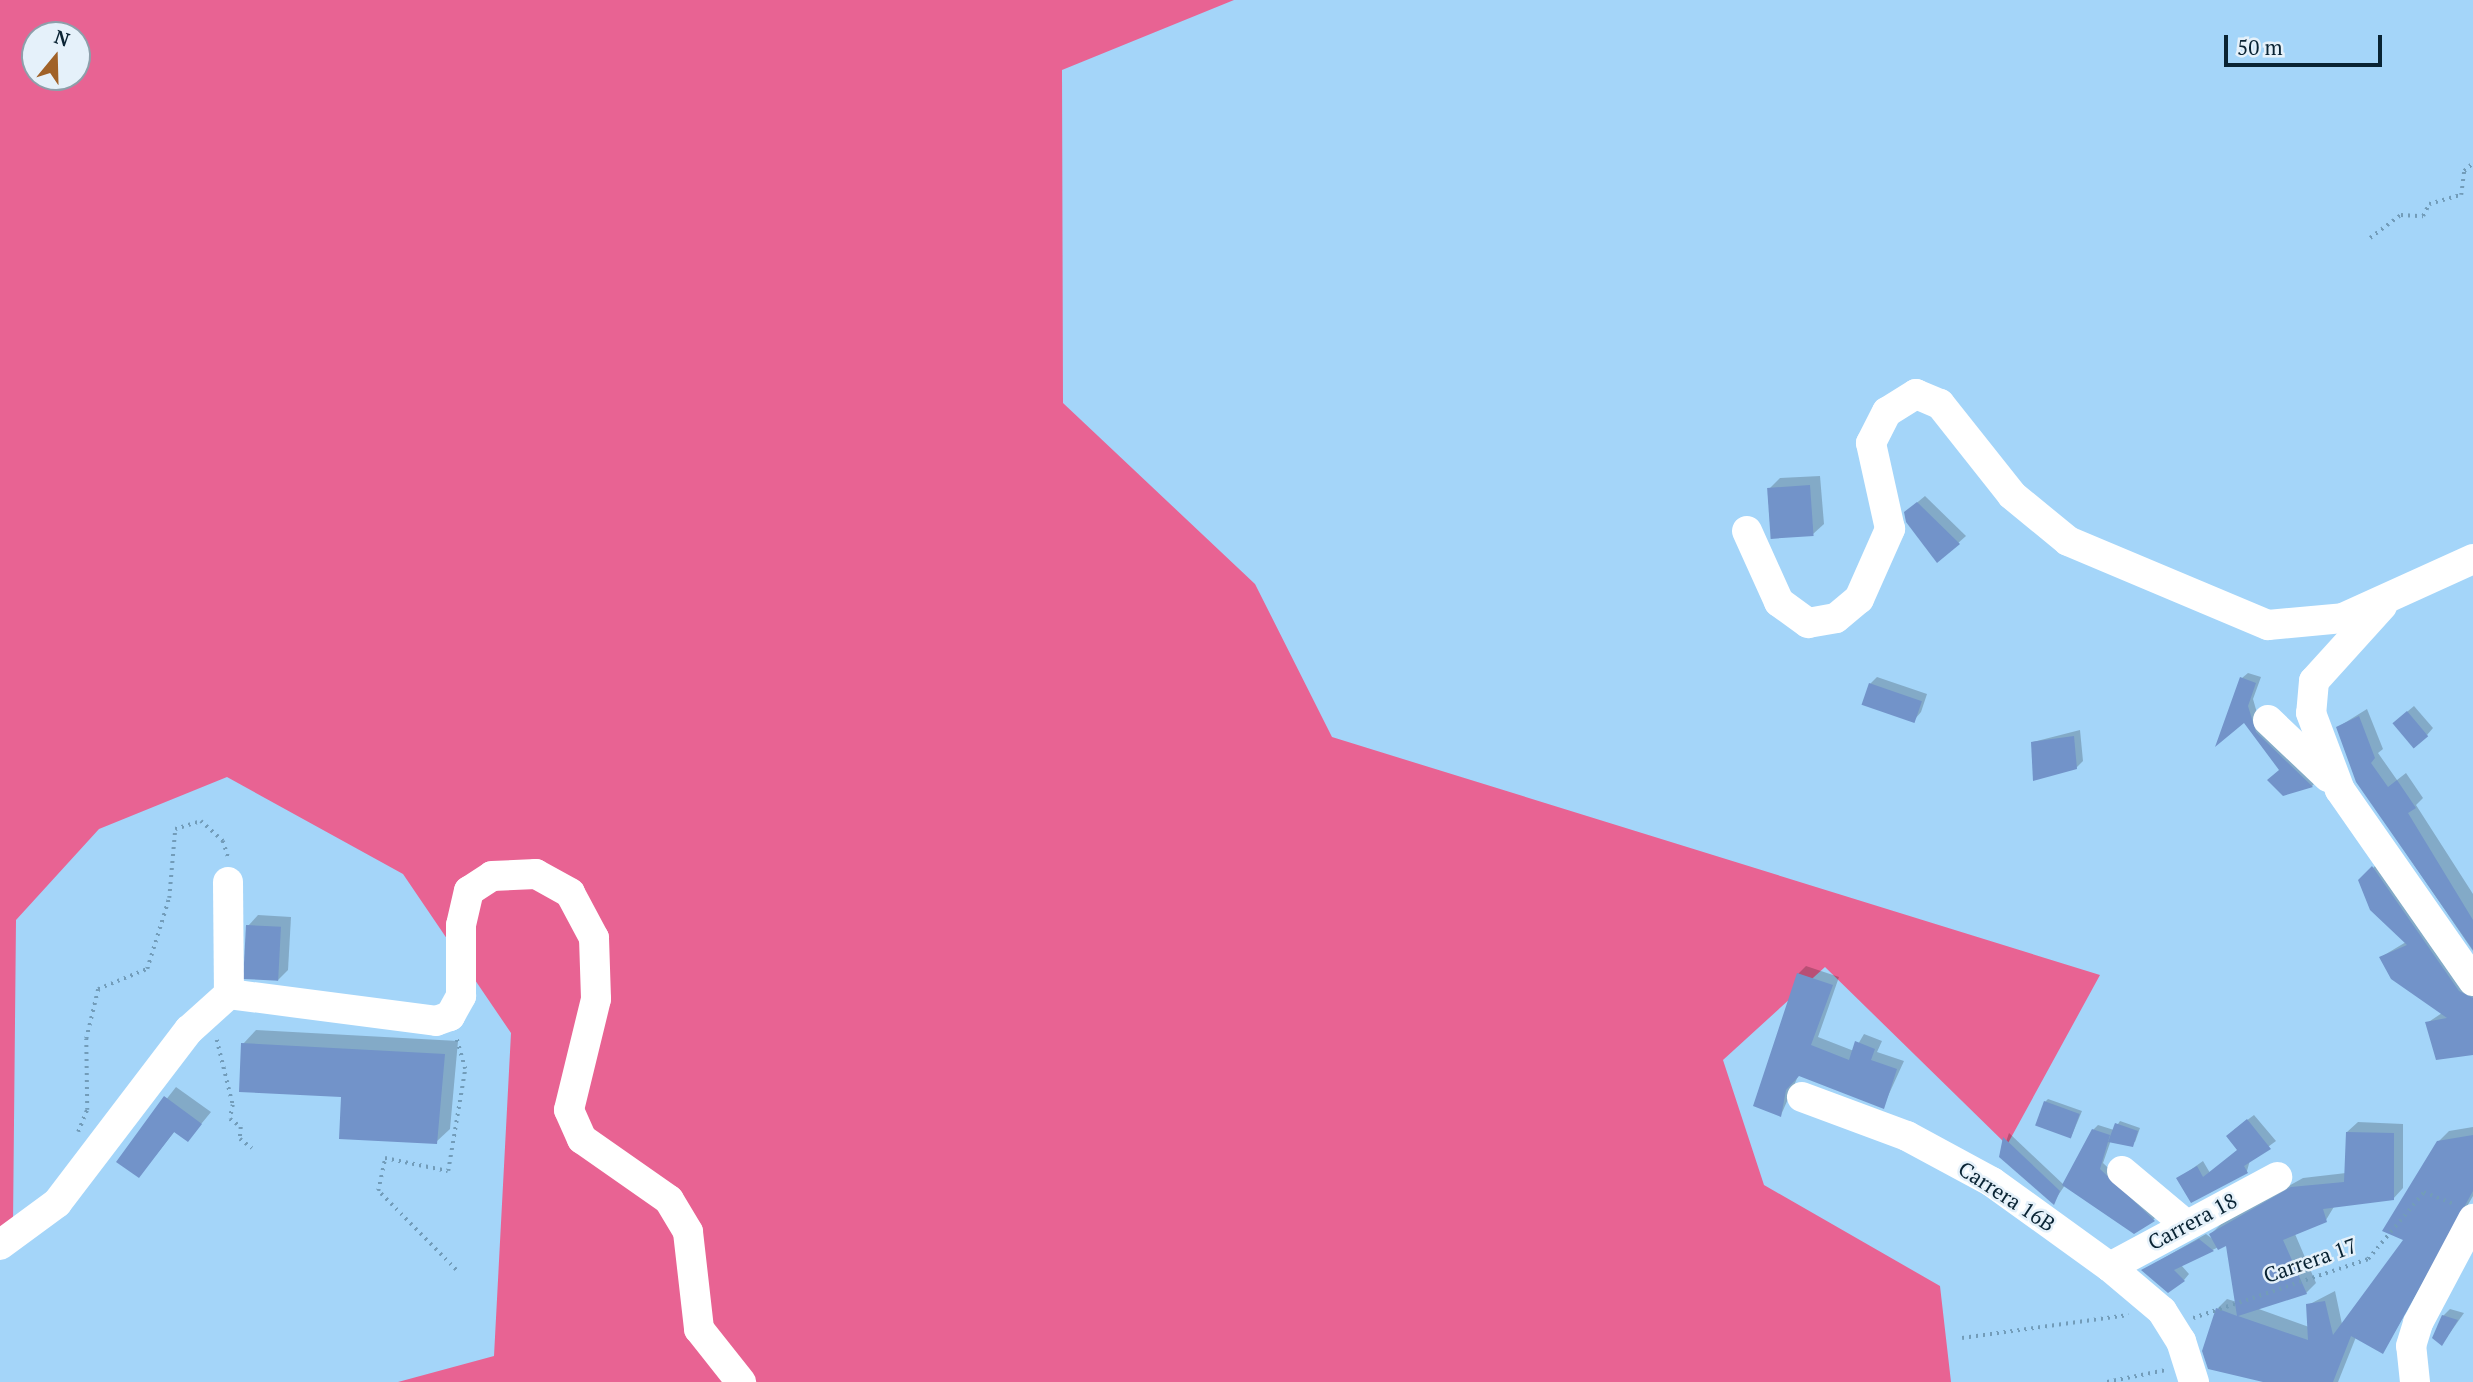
<!DOCTYPE html>
<style>
body{margin:0}
#map{position:relative;width:2473px;height:1382px;overflow:hidden;background:#a4d5f9;font-family:"PT Serif",serif}
div>[style]{position:absolute}
.forest>*{inset:0;background:#e86393}
.shadow>*{inset:0;background:#0003}
.building>*{inset:0;background:#7293c9;transform-origin:0 0}
.path>*{height:3.5px;margin-top:-1.75px;transform-origin:0;background:repeating-linear-gradient(90deg,#729cb9 0 2px,transparent 0 7px)}
.minor>*{height:30px;margin:-15px;padding:0 15px;transform-origin:15px;border-radius:15px;background:#fff}
span{translate:-50% -50%;white-space:nowrap;text-align:center;line-height:1.15;-webkit-text-stroke:5px #e5f1fa;paint-order:stroke}
.street-label{font-size:21px;color:#092333}
.north{position:absolute;left:21px;top:21px;width:70px;height:70px;box-sizing:border-box;background:#e5f1fa;border:2px solid #8d9faa;border-radius:50%;rotate:19deg;font-size:19px;font-weight:700;line-height:28px;text-align:center;color:#092333}
.north::after{content:'';display:block;margin:auto;width:24px;height:32px;background:#a06228;clip-path:polygon(50% 0,100% 100%,50% 72%,0 100%)}
.scale{position:absolute;left:2224px;top:35px;width:158px;height:32px;box-sizing:border-box;border:4px solid #092333;border-top:0;padding-left:9px;font-size:21px;line-height:24px;white-space:nowrap;color:#092333;-webkit-text-stroke:5px #e5f1fa;paint-order:stroke}
</style>
<div id="map">
<div class="forest">
<div style="clip-path:polygon(evenodd,0 0,1234px 0,1062px 70px,1063px 403px,1255px 584px,1332px 737px,2100px 975px,2007px 1145px,1825px 967px,1723px 1060px,1764px 1185px,1940px 1286px,1951px 1382px,398px 1382px,494px 1356px,511px 1033px,403px 874px,227px 777px,99px 829px,16px 920px,13px 1225px,0 1232px,0 0,35px 35px,77px 35px,77px 77px,35px 77px,35px 35px)"></div>
</div>
<div class="shadow">
<div style="clip-path:polygon(1820px 476px,1824px 524px,1813px 534px,1769px 489px,1780px 478px)"></div>
<div style="clip-path:polygon(1925px 496px,1966px 536px,1938px 561px,1913px 506px)"></div>
<div style="clip-path:polygon(2248px 673px,2261px 677px,2253px 699px,2261px 727px,2318px 780px,2312px 786px,2284px 794px,2281px 770px,2244px 721px,2242px 678px)"></div>
<div style="clip-path:polygon(1877px 677px,1927px 694px,1921px 712px,1915px 719px,1870px 684px)"></div>
<div style="clip-path:polygon(2414px 706px,2433px 728px,2427px 735px,2401px 717px)"></div>
<div style="clip-path:polygon(2367px 709px,2383px 749px,2378px 753px,2397px 780px,2406px 773px,2423px 798px,2416px 805px,2473px 894px,2473px 951px,2357px 781px,2338px 727px)"></div>
<div style="clip-path:polygon(2080px 730px,2083px 761px,2076px 768px,2033px 742px)"></div>
<div style="clip-path:polygon(2381px 860px,2473px 985px,2473px 1054px,2427px 1023px,2442px 1013px,2381px 957px,2406px 942px,2360px 881px)"></div>
<div style="clip-path:polygon(258px 915px,291px 917px,288px 970px,277px 981px,248px 926px)"></div>
<div style="clip-path:polygon(1806px 966px,1839px 977px,1818px 1037px,1854px 1051px,1864px 1034px,1882px 1041px,1877px 1052px,1904px 1061px,1883px 1107px,1799px 1074px,1781px 1115px,1798px 974px)"></div>
<div style="clip-path:polygon(256px 1030px,458px 1041px,450px 1129px,436px 1142px,243px 1044px)"></div>
<div style="clip-path:polygon(176px 1087px,211px 1112px,188px 1140px,175px 1131px,139px 1176px,118px 1161px)"></div>
<div style="clip-path:polygon(2048px 1099px,2082px 1111px,2071px 1137px,2045px 1102px)"></div>
<div style="clip-path:polygon(2254px 1115px,2276px 1141px,2250px 1160px,2247px 1171px,2192px 1201px,2179px 1178px,2203px 1161px,2210px 1173px,2239px 1149px,2234px 1130px)"></div>
<div style="clip-path:polygon(2120px 1121px,2140px 1128px,2135px 1142px,2111px 1140px,2103px 1163px,2158px 1215px,2153px 1220px,2065px 1185px,2053px 1203px,2001px 1157px,2009px 1133px,2064px 1185px,2093px 1130px,2098px 1125px,2114px 1130px)"></div>
<div style="clip-path:polygon(2358px 1122px,2403px 1124px,2403px 1188px,2393px 1199px,2335px 1205px,2326px 1220px,2295px 1234px,2316px 1283px,2306px 1293px,2256px 1308px,2309px 1327px,2308px 1305px,2335px 1291px,2342px 1324px,2406px 1239px,2438px 1142px,2449px 1131px,2473px 1127px,2473px 1196px,2383px 1352px,2356px 1337px,2338px 1382px,2270px 1382px,2217px 1309px,2227px 1299px,2237px 1302px,2227px 1243px,2181px 1265px,2189px 1274px,2184px 1280px,2143px 1270px,2206px 1234px,2214px 1240px,2211px 1234px,2221px 1224px,2303px 1178px,2346px 1173px,2347px 1132px)"></div>
<div style="clip-path:polygon(2450px 1309px,2464px 1313px,2442px 1344px,2443px 1316px)"></div>
</div>
<div class="building">
<div style="left:1810px;top:485px;width:51px;height:43px;rotate:86deg"></div>
<div style="clip-path:polygon(1917px 502px,1960px 544px,1937px 563px,1906px 522px,1904px 512px)"></div>
<div style="clip-path:polygon(2240px 677px,2256px 683px,2248px 706px,2256px 732px,2313px 787px,2283px 796px,2267px 780px,2279px 770px,2244px 723px,2215px 747px)"></div>
<div style="left:1869px;top:683px;width:56px;height:23px;rotate:19deg"></div>
<div style="left:2407px;top:711px;width:33px;height:19px;rotate:50deg"></div>
<div style="clip-path:polygon(2359px 716px,2375px 758px,2371px 763px,2388px 787px,2397px 780px,2416px 808px,2408px 813px,2473px 920px,2473px 950px,2356px 782px,2336px 727px)"></div>
<div style="clip-path:polygon(2074px 736px,2077px 769px,2033px 781px,2031px 742px)"></div>
<div style="clip-path:polygon(2372px 866px,2459px 991px,2473px 998px,2473px 1055px,2436px 1060px,2425px 1022px,2447px 1018px,2391px 979px,2379px 957px,2407px 945px,2370px 910px,2358px 880px)"></div>
<div style="left:246px;top:925px;width:35px;height:54px;rotate:3deg"></div>
<div style="clip-path:polygon(1797px 973px,1833px 985px,1811px 1045px,1849px 1060px,1855px 1041px,1875px 1049px,1871px 1060px,1897px 1069px,1884px 1109px,1799px 1076px,1786px 1090px,1781px 1117px,1753px 1106px)"></div>
<div style="clip-path:polygon(241px 1043px,445px 1054px,437px 1144px,339px 1139px,341px 1097px,239px 1092px)"></div>
<div style="clip-path:polygon(164px 1096px,202px 1124px,188px 1142px,174px 1132px,139px 1178px,116px 1162px)"></div>
<div style="left:2044px;top:1101px;width:38px;height:26px;rotate:20deg"></div>
<div style="clip-path:polygon(2247px 1119px,2271px 1149px,2244px 1166px,2248px 1173px,2191px 1203px,2176px 1178px,2197px 1166px,2203px 1177px,2237px 1150px,2226px 1136px)"></div>
<div style="clip-path:polygon(2115px 1123px,2138px 1131px,2133px 1147px,2108px 1142px)"></div>
<div style="clip-path:polygon(2092px 1129px,2110px 1135px,2100px 1169px,2155px 1221px,2134px 1234px,2062px 1185px)"></div>
<div style="clip-path:polygon(2346px 1132px,2394px 1133px,2394px 1200px,2323px 1209px,2327px 1222px,2283px 1240px,2307px 1294px,2238px 1316px,2308px 1340px,2306px 1304px,2325px 1301px,2333px 1335px,2403px 1240px,2382px 1231px,2437px 1141px,2473px 1135px,2473px 1191px,2383px 1354px,2351px 1336px,2333px 1382px,2263px 1382px,2208px 1369px,2202px 1351px,2216px 1308px,2237px 1316px,2226px 1246px,2218px 1250px,2209px 1234px,2291px 1187px,2344px 1182px)"></div>
<div style="clip-path:polygon(2003px 1137px,2060px 1191px,2054px 1205px,1999px 1157px)"></div>
<div style="clip-path:polygon(2199px 1239px,2214px 1251px,2174px 1270px,2185px 1281px,2168px 1293px,2141px 1270px)"></div>
<div style="clip-path:polygon(2442px 1315px,2458px 1320px,2442px 1346px,2432px 1338px)"></div>
</div>
<div class="path">
<div style="left:2370px;top:238px;width:39px;rotate:-37deg"></div>
<div style="left:2401px;top:215px;width:22px;rotate:3deg"></div>
<div style="left:2423px;top:216px;width:13px;rotate:-63deg"></div>
<div style="left:2429px;top:204px;width:33px;rotate:-16deg"></div>
<div style="left:2461px;top:195px;width:24px;rotate:-83deg"></div>
<div style="left:2464px;top:171px;width:12px;rotate:-42deg"></div>
<div style="left:217px;top:1040px;width:67px;rotate:76.2deg"></div>
<div style="left:233px;top:1105px;width:14px;rotate:102deg"></div>
<div style="left:230px;top:1119px;width:14px;rotate:36deg"></div>
<div style="left:241px;top:1127px;width:12px;rotate:95deg"></div>
<div style="left:240px;top:1139px;width:15px;rotate:37deg"></div>
<div style="left:78px;top:1132px;width:24px;rotate:-68deg"></div>
<div style="left:87px;top:1110px;width:71px;rotate:-90.8deg"></div>
<div style="left:86px;top:1039px;width:51px;rotate:-76.5deg"></div>
<div style="left:98px;top:989px;width:53px;rotate:-22.2deg"></div>
<div style="left:147px;top:969px;width:74px;rotate:-72.8deg"></div>
<div style="left:169px;top:898px;width:69px;rotate:-85deg"></div>
<div style="left:175px;top:829px;width:27px;rotate:-17deg"></div>
<div style="left:201px;top:821px;width:30px;rotate:42deg"></div>
<div style="left:223px;top:841px;width:19px;rotate:72deg"></div>
<div style="left:456px;top:1270px;width:111px;rotate:-134.6deg"></div>
<div style="left:378px;top:1191px;width:34px;rotate:-78deg"></div>
<div style="left:385px;top:1158px;width:64px;rotate:11.7deg"></div>
<div style="left:448px;top:1171px;width:103px;rotate:-80.5deg"></div>
<div style="left:465px;top:1069px;width:32px;rotate:-106deg"></div>
<div style="left:2193px;top:1318px;width:185px;rotate:-18.6deg"></div>
<div style="left:2368px;top:1259px;width:87px;rotate:-50.1deg"></div>
<div style="left:2424px;top:1192px;width:32px;rotate:22deg"></div>
<div style="left:1962px;top:1338px;width:168px;rotate:-7.9deg"></div>
<div style="left:2107px;top:1382px;width:60px;rotate:-11.5deg"></div>
</div>
<div class="minor">
<div style="left:1747px;top:531px;width:78px;rotate:65.7deg"></div>
<div style="left:1779px;top:602px;width:36px;rotate:36deg"></div>
<div style="left:1808px;top:623px;width:28px;rotate:-10deg"></div>
<div style="left:1836px;top:618px;width:30px;rotate:-40deg"></div>
<div style="left:1859px;top:599px;width:77px;rotate:-66.1deg"></div>
<div style="left:1890px;top:529px;width:88px;rotate:-102.5deg"></div>
<div style="left:1871px;top:443px;width:35px;rotate:-63deg"></div>
<div style="left:1887px;top:412px;width:34px;rotate:-32deg"></div>
<div style="left:1916px;top:394px;width:26px;rotate:23deg"></div>
<div style="left:1940px;top:404px;width:116px;rotate:51.6deg"></div>
<div style="left:2012px;top:495px;width:72px;rotate:39.4deg"></div>
<div style="left:2068px;top:541px;width:217px;rotate:22.8deg"></div>
<div style="left:2268px;top:625px;width:75px;rotate:-5.3deg"></div>
<div style="left:2343px;top:618px;width:143px;rotate:-24.4deg"></div>
<div style="left:2382px;top:606px;width:101px;rotate:132.2deg"></div>
<div style="left:2314px;top:681px;width:32px;rotate:95deg"></div>
<div style="left:2311px;top:713px;width:82px;rotate:69.4deg"></div>
<div style="left:2340px;top:790px;width:233px;rotate:55.1deg"></div>
<div style="left:2268px;top:720px;width:83px;rotate:43.5deg"></div>
<div style="left:228px;top:882px;width:112px;rotate:89.5deg"></div>
<div style="left:229px;top:994px;width:209px;rotate:7.4deg"></div>
<div style="left:436px;top:1021px;width:15px;rotate:-20deg"></div>
<div style="left:450px;top:1016px;width:23px;rotate:-61deg"></div>
<div style="left:461px;top:996px;width:71px;rotate:-90deg"></div>
<div style="left:461px;top:925px;width:35px;rotate:-77deg"></div>
<div style="left:469px;top:891px;width:27px;rotate:-33deg"></div>
<div style="left:492px;top:876px;width:44px;rotate:-2.6deg"></div>
<div style="left:536px;top:874px;width:39px;rotate:29deg"></div>
<div style="left:570px;top:893px;width:51px;rotate:61.9deg"></div>
<div style="left:594px;top:938px;width:61px;rotate:88.1deg"></div>
<div style="left:596px;top:999px;width:114px;rotate:103.7deg"></div>
<div style="left:569px;top:1110px;width:32px;rotate:66deg"></div>
<div style="left:582px;top:1139px;width:106px;rotate:35deg"></div>
<div style="left:669px;top:1200px;width:37px;rotate:59deg"></div>
<div style="left:688px;top:1232px;width:98px;rotate:83.5deg"></div>
<div style="left:699px;top:1329px;width:68px;rotate:51.6deg"></div>
<div style="left:1802px;top:1097px;width:112px;rotate:20.4deg"></div>
<div style="left:1907px;top:1136px;width:97px;rotate:28.4deg"></div>
<div style="left:1992px;top:1182px;width:145px;rotate:35.8deg"></div>
<div style="left:2110px;top:1267px;width:68px;rotate:40.2deg"></div>
<div style="left:2162px;top:1311px;width:36px;rotate:58deg"></div>
<div style="left:2181px;top:1341px;width:43px;rotate:72.4deg"></div>
<div style="left:2122px;top:1171px;width:81px;rotate:40deg"></div>
<div style="left:0;top:1245px;width:71px;rotate:-36.4deg"></div>
<div style="left:57px;top:1203px;width:218px;rotate:-52.7deg"></div>
<div style="left:189px;top:1030px;width:54px;rotate:-42deg"></div>
<div style="left:2110px;top:1267px;width:190px;rotate:-28.3deg"></div>
<div style="left:2415px;top:1382px;width:36px;rotate:-96deg"></div>
<div style="left:2411px;top:1346px;width:24px;rotate:-73deg"></div>
<div style="left:2418px;top:1323px;width:118px;rotate:-62.1deg"></div>
</div>
<div class="street-label">
<span style="left:2007px;top:1196px;rotate:33deg">Carrera 16B</span>
<span style="left:2192px;top:1221px;rotate:-28deg">Carrera 18</span>
<span style="left:2310px;top:1260px;rotate:-19deg">Carrera 17</span>
</div>
<div class="north">N</div>
<div class="scale">50 m</div>
</div>
